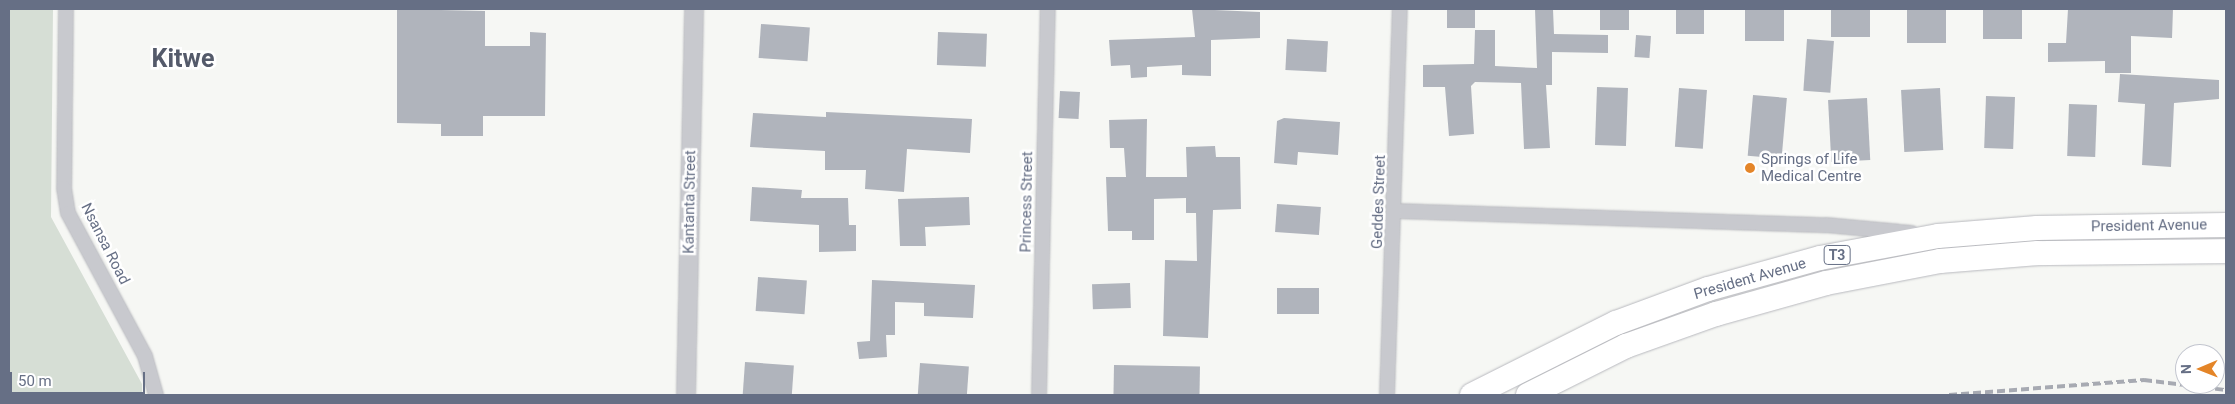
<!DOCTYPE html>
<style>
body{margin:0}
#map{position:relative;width:2235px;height:404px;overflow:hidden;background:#f6f7f4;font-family:Roboto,sans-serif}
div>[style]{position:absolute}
.green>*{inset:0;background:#d6ded5}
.building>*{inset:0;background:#b0b4bc;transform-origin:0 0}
.roads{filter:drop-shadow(0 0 1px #b8b9be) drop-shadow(0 0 1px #b8b9be)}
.minor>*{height:14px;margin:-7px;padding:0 7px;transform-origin:7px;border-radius:7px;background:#c8c9ce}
.tertiary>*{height:18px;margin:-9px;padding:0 9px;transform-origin:9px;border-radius:9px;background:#c8c9ce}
.trunk>*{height:24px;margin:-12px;padding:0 12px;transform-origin:12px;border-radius:12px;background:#fff}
.rail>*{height:4px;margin-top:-2px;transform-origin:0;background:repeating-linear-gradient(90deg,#a7aab2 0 8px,transparent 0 12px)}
.dots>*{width:14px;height:14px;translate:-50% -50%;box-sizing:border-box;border:2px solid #fff;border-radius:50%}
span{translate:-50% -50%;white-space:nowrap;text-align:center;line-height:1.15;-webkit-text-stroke:5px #fff;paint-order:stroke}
.shield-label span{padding:1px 4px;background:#fff;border:1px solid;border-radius:4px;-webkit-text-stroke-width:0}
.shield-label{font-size:14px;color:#666f85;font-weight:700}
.poi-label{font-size:15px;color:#666f85}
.left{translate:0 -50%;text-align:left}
.street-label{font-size:15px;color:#666f85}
.town-label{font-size:25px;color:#545a6a;font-weight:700}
.frame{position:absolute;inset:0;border:10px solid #666f85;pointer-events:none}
.north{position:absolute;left:2175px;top:344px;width:50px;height:50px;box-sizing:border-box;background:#fff;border:1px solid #c2c5ce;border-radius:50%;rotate:269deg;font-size:14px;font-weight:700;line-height:20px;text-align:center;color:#666f85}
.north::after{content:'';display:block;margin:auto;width:18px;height:22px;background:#e48528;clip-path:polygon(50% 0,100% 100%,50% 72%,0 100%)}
.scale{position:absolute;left:10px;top:372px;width:135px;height:22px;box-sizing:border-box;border:2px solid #666f85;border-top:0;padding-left:6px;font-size:15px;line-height:18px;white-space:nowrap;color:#666f85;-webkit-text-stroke:4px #fff;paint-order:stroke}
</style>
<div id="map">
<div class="green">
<div style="clip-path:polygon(9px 9px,53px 9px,51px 217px,142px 384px,142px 395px,9px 395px)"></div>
</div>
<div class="building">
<div style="clip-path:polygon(397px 9px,485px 11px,485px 46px,530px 46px,530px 32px,546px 33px,545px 116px,483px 116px,483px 136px,441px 136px,441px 124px,397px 123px)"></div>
<div style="clip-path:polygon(1192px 9px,1260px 12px,1260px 38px,1211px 40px,1211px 76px,1182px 75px,1182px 65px,1147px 67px,1147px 77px,1131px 78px,1130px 65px,1111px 66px,1109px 40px,1195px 37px)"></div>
<div style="left:1447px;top:9px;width:28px;height:19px"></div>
<div style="clip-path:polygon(1535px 9px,1553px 9px,1554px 34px,1608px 35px,1608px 53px,1552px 52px,1552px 85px,1546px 85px,1550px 148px,1524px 149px,1521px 83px,1475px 82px,1471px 86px,1474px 134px,1449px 136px,1445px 87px,1423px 87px,1423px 65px,1474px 64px,1475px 30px,1495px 30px,1495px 66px,1537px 68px)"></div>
<div style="left:1600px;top:9px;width:29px;height:21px"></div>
<div style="left:1676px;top:9px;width:28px;height:25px"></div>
<div style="left:1745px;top:9px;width:39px;height:32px"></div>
<div style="left:1831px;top:9px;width:39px;height:28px"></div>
<div style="left:1907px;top:9px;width:39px;height:34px"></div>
<div style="left:1983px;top:9px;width:39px;height:30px"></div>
<div style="clip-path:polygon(2068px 9px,2173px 9px,2172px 38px,2131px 36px,2131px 73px,2105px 73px,2105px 61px,2048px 62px,2048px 43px,2066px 43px)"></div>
<div style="left:761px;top:24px;width:49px;height:34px;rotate:4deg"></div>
<div style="left:938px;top:32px;width:49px;height:33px;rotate:2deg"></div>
<div style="left:1636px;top:35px;width:15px;height:22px;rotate:4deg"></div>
<div style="left:1287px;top:39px;width:41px;height:31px;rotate:3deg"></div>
<div style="left:1807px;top:39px;width:27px;height:52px;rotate:4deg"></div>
<div style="clip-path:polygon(2120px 74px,2219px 80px,2219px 99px,2174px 103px,2171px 167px,2142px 165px,2145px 104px,2118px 102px)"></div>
<div style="left:1597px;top:87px;width:31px;height:58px;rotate:2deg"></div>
<div style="left:1679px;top:88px;width:28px;height:59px;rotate:4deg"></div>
<div style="left:1940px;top:88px;width:62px;height:39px;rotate:87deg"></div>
<div style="left:1060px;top:91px;width:20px;height:27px;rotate:3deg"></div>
<div style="left:1753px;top:95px;width:34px;height:61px;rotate:5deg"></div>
<div style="left:1986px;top:96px;width:29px;height:52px;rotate:2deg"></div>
<div style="left:1867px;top:98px;width:62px;height:39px;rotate:87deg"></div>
<div style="left:2069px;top:104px;width:28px;height:52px;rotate:2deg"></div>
<div style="clip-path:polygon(826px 112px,972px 119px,970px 153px,907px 149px,904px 192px,865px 189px,866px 170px,825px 170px,825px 151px,750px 147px,753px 113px,826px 117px)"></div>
<div style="clip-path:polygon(1284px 118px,1340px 122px,1338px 155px,1298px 152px,1297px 165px,1274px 163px,1277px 121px)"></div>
<div style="clip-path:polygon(1147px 119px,1146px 177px,1187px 177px,1186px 147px,1215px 146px,1216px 157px,1240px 157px,1241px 209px,1213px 210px,1208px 338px,1163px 336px,1165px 260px,1197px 261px,1196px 213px,1186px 213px,1186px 198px,1154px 199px,1154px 240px,1132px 240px,1132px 231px,1108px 231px,1106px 177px,1126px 177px,1124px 148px,1110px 148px,1109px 120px)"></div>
<div style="clip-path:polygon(752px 187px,802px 190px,801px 198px,848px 198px,849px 225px,856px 225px,856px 251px,819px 252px,819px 225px,750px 221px)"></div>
<div style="clip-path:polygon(969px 197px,970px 225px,925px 227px,926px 246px,900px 246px,898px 199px)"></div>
<div style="left:1277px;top:204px;width:44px;height:28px;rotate:4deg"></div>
<div style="left:758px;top:277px;width:49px;height:34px;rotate:4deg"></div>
<div style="clip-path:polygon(872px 280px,975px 285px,973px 318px,924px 316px,924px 303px,895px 302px,895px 335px,886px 335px,887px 357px,859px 359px,857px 342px,870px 341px)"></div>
<div style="left:1130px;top:283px;width:25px;height:38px;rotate:88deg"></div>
<div style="left:1319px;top:288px;width:26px;height:42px;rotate:90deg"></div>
<div style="left:745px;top:362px;width:49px;height:33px;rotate:4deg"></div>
<div style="left:920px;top:363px;width:49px;height:32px;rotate:4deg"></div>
<div style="left:1114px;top:365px;width:86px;height:30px;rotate:1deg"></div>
</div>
<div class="roads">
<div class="minor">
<div style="left:66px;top:9px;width:179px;rotate:90.6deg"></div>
<div style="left:64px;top:188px;width:25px;rotate:81deg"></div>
<div style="left:68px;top:213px;width:162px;rotate:61.7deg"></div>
<div style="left:145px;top:356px;width:41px;rotate:74.2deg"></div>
<div style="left:1396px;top:211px;width:430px;rotate:1.9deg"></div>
<div style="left:1826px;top:225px;width:86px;rotate:5.3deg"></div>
<div style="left:1039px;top:395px;width:386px;rotate:-88.7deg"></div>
<div style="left:1387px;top:395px;width:386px;rotate:-88.1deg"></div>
</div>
<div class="tertiary">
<div style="left:686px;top:395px;width:386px;rotate:-88.8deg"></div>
</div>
<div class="trunk">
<div style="left:1472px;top:395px;width:161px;rotate:-26.6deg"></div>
<div style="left:1616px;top:323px;width:98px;rotate:-20.3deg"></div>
<div style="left:1708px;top:289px;width:116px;rotate:-15.5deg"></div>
<div style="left:1820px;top:258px;width:120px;rotate:-10.6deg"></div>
<div style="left:1938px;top:236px;width:99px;rotate:-4.6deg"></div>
<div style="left:2037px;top:228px;width:189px;rotate:-0.9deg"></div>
<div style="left:1528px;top:395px;width:110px;rotate:-26.6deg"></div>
<div style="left:1626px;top:346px;width:96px;rotate:-19.6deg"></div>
<div style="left:1716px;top:314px;width:114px;rotate:-15.7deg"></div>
<div style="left:1826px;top:283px;width:116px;rotate:-10.9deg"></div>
<div style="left:1940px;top:261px;width:98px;rotate:-4.7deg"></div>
<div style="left:2038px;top:253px;width:188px;rotate:-0.6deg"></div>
</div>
</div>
<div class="rail">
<div style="left:1949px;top:395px;width:196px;rotate:-4.4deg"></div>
<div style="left:2144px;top:380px;width:83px;rotate:7deg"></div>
</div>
<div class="dots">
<div style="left:1750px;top:168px;background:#e48528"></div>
</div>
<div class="shield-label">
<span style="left:1837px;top:255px">T3</span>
</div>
<div class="poi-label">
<span class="left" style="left:1761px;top:168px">Springs of Life<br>Medical Centre</span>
</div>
<div class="street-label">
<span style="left:690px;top:202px;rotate:-89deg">Kantanta Street</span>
<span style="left:1027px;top:202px;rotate:-89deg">Princess Street</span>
<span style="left:1379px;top:202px;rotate:-88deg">Geddes Street</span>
<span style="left:2149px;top:226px;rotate:-1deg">President Avenue</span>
<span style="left:105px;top:244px;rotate:63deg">Nsansa Road</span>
<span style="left:1750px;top:279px;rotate:-16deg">President Avenue</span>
</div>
<div class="town-label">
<span style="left:183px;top:59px">Kitwe</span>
</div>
<div class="frame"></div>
<div class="north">N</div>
<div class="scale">50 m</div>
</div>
